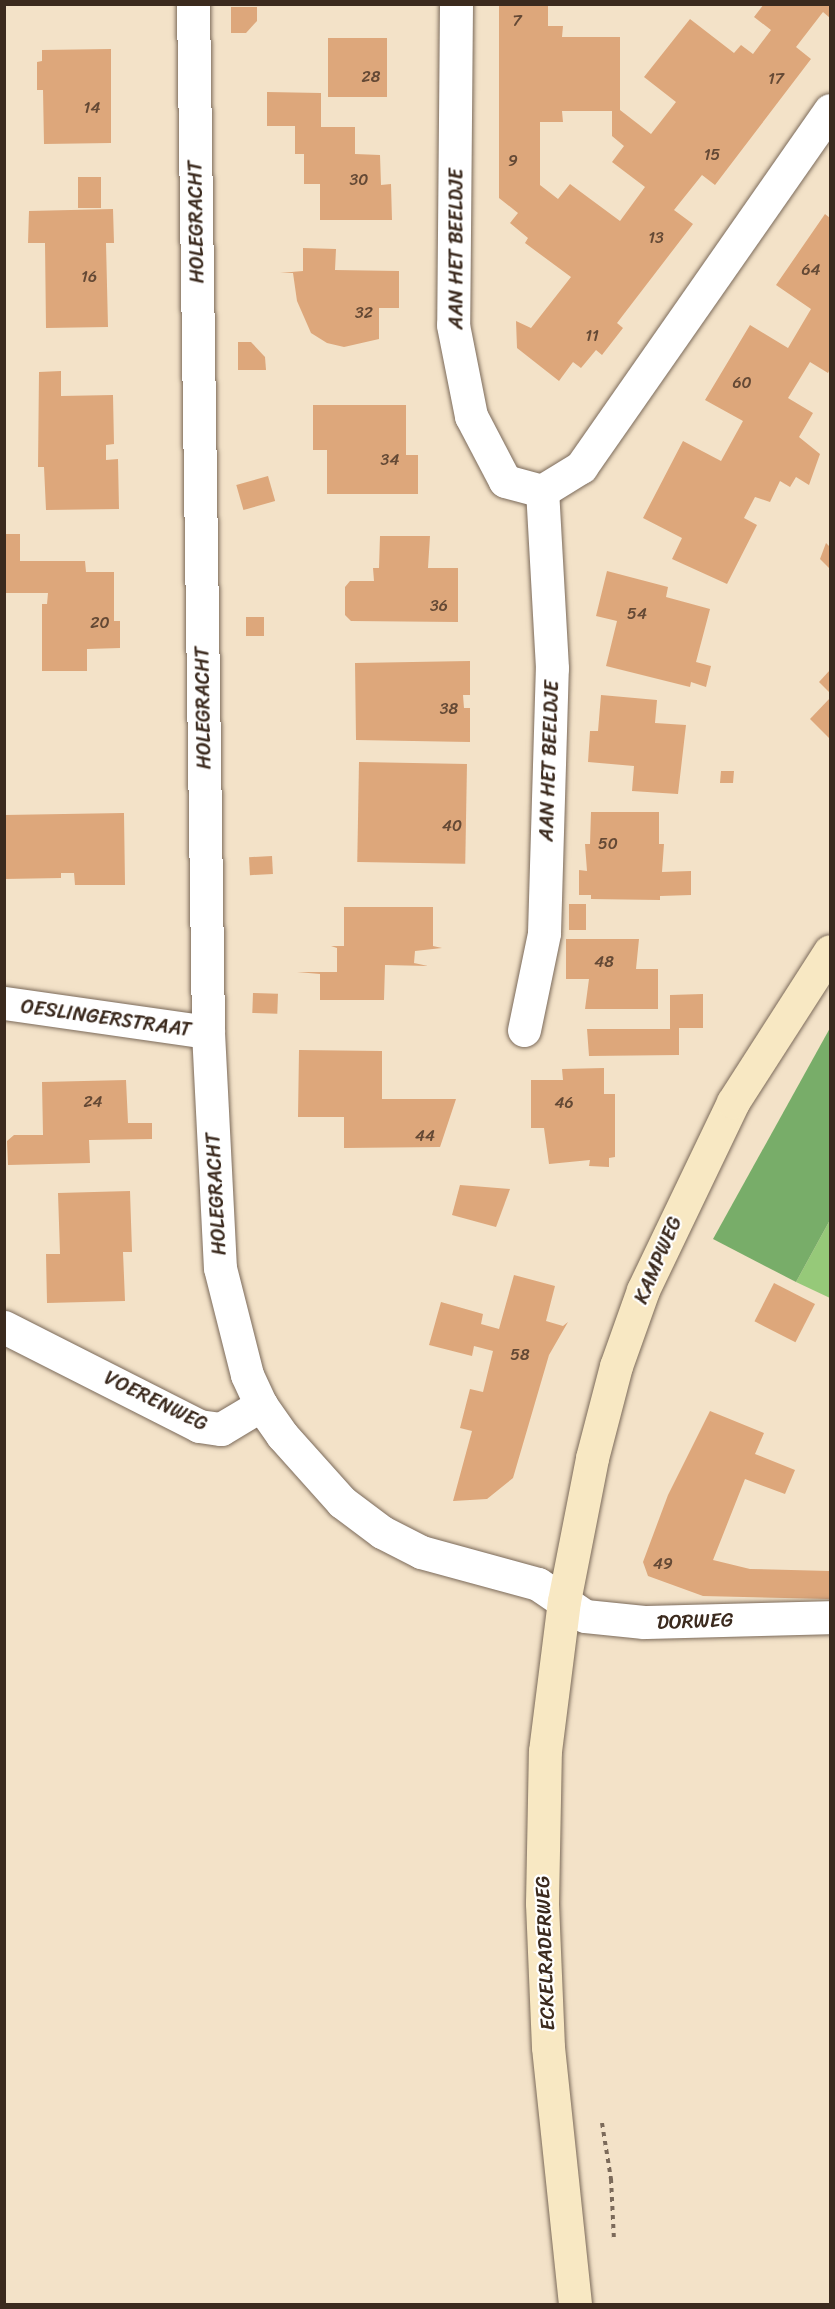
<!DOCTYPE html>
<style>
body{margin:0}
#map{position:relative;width:835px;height:2309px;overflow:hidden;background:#f3e2c8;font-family:Sriracha,sans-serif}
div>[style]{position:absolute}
.green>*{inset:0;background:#96c979}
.forest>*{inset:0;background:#78ad69}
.building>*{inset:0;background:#dda77b;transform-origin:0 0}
.path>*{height:4px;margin-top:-2px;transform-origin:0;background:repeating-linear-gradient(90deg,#7b6a5a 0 4.5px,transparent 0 9px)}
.roads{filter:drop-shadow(0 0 2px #7b6a5a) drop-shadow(0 0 2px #7b6a5a)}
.minor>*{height:33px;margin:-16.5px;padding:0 16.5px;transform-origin:16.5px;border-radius:16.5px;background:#fff}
.secondary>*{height:33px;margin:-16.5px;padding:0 16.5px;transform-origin:16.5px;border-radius:16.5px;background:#f8e8c3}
span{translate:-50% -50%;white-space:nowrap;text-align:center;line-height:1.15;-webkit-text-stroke:4.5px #fff;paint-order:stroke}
.number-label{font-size:16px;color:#644935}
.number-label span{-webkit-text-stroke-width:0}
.street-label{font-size:20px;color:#3b2a1e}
.frame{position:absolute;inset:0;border:6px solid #3b2a1e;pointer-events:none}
</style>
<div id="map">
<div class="green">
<div style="clip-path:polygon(830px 1220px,830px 1298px,796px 1282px)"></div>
</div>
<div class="forest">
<div style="clip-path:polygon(830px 1028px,830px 1220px,796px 1282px,713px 1239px)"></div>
</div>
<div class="building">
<div style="clip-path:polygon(evenodd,499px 4px,548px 4px,548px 26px,563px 26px,562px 37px,620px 37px,620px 110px,651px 134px,676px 102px,644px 77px,690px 19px,734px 53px,741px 45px,753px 54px,771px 30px,754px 17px,764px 4px,830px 4px,830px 18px,823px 12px,796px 47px,811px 59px,715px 185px,702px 175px,674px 210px,693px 224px,617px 323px,623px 328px,602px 355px,596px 350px,581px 368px,573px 362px,559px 381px,517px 348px,516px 321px,531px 328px,571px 277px,525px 243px,528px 238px,510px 223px,518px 213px,499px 198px,499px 4px,562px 111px,612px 111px,612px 136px,624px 146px,612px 162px,645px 187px,620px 221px,570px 184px,558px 199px,540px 185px,540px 122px,563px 122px,562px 111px)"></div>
<div style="clip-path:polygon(231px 7px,257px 7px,257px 21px,246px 33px,231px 33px)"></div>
<div style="left:328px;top:38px;width:59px;height:59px"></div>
<div style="clip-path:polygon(111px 49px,111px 143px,44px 144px,43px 90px,37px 90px,37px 62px,42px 61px,42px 50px)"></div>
<div style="clip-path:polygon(267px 92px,321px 93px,321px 127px,355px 127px,355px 154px,380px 155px,381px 185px,391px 184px,392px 220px,320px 220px,320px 184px,304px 184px,304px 154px,295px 154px,295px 126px,267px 126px)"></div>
<div style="left:78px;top:177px;width:23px;height:31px"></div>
<div style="clip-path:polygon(113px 209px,114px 243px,106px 243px,108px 327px,46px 328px,45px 243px,28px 243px,29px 211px)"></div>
<div style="clip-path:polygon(825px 214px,830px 218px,830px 369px,828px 373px,810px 362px,788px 398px,813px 413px,799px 437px,820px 454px,809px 485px,796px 477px,790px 487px,780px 481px,770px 502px,755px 497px,744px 518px,757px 525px,727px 584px,672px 559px,682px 538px,643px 518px,683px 441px,721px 461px,743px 421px,705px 400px,750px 325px,788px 348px,811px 309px,776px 285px)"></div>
<div style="clip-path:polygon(303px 248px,336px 249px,335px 270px,399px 271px,399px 308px,379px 308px,379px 339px,344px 347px,327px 343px,311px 333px,297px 301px,293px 273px,280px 273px,303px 271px)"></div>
<div style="clip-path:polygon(238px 342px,251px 342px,265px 357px,266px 370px,238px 370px)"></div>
<div style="clip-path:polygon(61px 371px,61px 396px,113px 395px,114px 444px,106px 445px,106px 460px,118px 459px,119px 509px,46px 510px,44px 467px,38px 467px,39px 372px)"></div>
<div style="clip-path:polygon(313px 405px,406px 405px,406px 455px,418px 455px,418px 494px,327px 494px,327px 450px,313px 450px)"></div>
<div style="left:268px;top:476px;width:26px;height:33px;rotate:74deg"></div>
<div style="clip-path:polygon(4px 534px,20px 534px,20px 561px,85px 561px,86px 572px,114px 572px,114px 621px,120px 621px,120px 648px,87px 649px,87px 671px,42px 671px,42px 604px,47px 604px,48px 593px,4px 593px)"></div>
<div style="clip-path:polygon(380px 536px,430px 536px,428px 568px,458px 568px,458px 622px,351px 621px,345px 615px,345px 587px,350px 581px,374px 581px,373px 568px,379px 568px)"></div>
<div style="clip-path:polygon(826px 543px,830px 547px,830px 569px,820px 559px)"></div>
<div style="clip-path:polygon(607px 571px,668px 587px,666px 597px,710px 609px,696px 662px,711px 666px,706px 687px,691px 682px,690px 687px,606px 666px,617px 621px,596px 616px)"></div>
<div style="left:246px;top:617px;width:18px;height:19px"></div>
<div style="clip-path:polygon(470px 661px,470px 695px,463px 695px,464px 708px,470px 708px,470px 742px,356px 740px,355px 663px)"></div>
<div style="clip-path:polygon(830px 670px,830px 693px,819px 682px)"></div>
<div style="clip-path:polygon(601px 695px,657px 700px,655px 723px,686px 725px,678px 794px,632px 791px,634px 766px,588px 762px,590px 731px,598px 731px)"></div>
<div style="clip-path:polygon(830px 698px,830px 739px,810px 719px)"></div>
<div style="left:359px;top:762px;width:108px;height:100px;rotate:1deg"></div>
<div style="clip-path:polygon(721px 771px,734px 771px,733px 783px,720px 783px)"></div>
<div style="clip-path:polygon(591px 812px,659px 812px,659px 844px,664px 844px,662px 872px,691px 871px,691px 895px,660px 896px,660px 900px,591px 899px,591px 895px,579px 895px,579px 870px,587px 871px,585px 844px,590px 844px)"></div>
<div style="clip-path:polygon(124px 813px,125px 885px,75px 885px,74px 873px,61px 873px,61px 878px,4px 879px,4px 815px)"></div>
<div style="left:272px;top:856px;width:18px;height:23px;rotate:87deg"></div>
<div style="left:569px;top:904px;width:17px;height:26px"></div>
<div style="clip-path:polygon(344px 907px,433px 907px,433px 946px,442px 948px,415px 951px,414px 963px,428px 966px,385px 965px,384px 1000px,320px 1000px,320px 974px,297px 972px,337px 972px,337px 948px,331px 946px,344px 946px)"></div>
<div style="clip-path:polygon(566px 939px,639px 939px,636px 969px,658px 969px,658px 1009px,585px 1009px,589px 979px,566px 979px)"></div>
<div style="left:253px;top:993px;width:25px;height:20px;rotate:2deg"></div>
<div style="clip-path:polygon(703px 994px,703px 1028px,679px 1028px,679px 1055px,589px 1056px,587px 1029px,670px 1029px,670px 995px)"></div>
<div style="clip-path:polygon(299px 1050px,382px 1051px,382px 1099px,456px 1099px,440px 1147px,344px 1148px,344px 1117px,298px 1117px)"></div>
<div style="clip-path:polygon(604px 1068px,604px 1094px,615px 1094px,615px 1157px,609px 1158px,609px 1167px,589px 1166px,590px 1160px,549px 1164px,544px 1128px,531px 1128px,531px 1080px,563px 1080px,562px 1069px)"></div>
<div style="clip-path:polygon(126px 1080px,128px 1123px,152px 1123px,152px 1139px,89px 1140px,90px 1163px,8px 1165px,7px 1141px,14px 1135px,43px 1135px,42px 1082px)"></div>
<div style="clip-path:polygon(460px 1185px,510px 1189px,496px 1227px,452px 1215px)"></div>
<div style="clip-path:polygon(130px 1191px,132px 1252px,123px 1252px,125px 1301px,47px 1303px,46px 1254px,60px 1254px,58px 1193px)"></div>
<div style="clip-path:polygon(514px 1275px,555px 1286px,546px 1321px,563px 1326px,568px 1322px,549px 1355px,513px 1478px,487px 1499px,453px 1501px,472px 1431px,460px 1428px,470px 1389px,483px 1392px,493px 1351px,474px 1346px,472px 1356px,429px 1345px,441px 1302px,483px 1314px,481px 1324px,499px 1329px)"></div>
<div style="left:774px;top:1283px;width:46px;height:43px;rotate:27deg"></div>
<div style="clip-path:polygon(710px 1411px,764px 1433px,755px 1454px,795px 1470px,785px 1494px,745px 1479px,713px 1560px,750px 1569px,830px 1571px,830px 1599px,703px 1596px,648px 1576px,643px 1562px,668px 1495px)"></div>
</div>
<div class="path">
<div style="left:602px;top:2123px;width:57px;rotate:80.9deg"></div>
<div style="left:611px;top:2179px;width:61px;rotate:87.2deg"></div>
</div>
<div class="roads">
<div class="minor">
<div style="left:193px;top:4px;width:1028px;rotate:89.16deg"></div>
<div style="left:208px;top:1032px;width:236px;rotate:87.1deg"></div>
<div style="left:220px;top:1268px;width:110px;rotate:75.8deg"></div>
<div style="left:247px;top:1375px;width:33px;rotate:65deg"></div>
<div style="left:261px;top:1405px;width:37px;rotate:55deg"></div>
<div style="left:282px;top:1435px;width:90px;rotate:48.2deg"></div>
<div style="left:342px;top:1502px;width:50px;rotate:36.9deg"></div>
<div style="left:382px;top:1532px;width:44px;rotate:27.1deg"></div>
<div style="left:421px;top:1552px;width:121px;rotate:15.3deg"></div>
<div style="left:538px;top:1584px;width:57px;rotate:34.2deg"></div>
<div style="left:585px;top:1616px;width:59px;rotate:5.8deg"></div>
<div style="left:644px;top:1622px;width:186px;rotate:-1.5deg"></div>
<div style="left:456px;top:4px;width:321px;rotate:90.5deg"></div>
<div style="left:453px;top:325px;width:93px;rotate:78.8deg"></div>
<div style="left:471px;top:416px;width:73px;rotate:62.4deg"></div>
<div style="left:505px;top:481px;width:38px;rotate:15deg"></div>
<div style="left:4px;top:1003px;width:206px;rotate:8.1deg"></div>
<div style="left:524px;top:1030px;width:99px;rotate:-78.3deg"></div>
<div style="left:544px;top:933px;width:265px;rotate:-88.3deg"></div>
<div style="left:552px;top:668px;width:177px;rotate:-93.2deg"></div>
<div style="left:542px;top:491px;width:46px;rotate:-31.6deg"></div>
<div style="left:581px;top:467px;width:435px;rotate:-55.1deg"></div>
<div style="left:4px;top:1327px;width:219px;rotate:26.9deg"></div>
<div style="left:199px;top:1426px;width:22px;rotate:8deg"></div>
<div style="left:221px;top:1429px;width:47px;rotate:-31deg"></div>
</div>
<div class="secondary">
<div style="left:575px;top:2304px;width:258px;rotate:-96deg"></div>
<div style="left:548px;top:2047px;width:144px;rotate:-92.4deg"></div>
<div style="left:542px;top:1903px;width:152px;rotate:-88.9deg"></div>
<div style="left:545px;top:1751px;width:151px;rotate:-82.8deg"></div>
<div style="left:564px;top:1601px;width:146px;rotate:-78.9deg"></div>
<div style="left:592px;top:1458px;width:95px;rotate:-75.4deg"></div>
<div style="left:616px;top:1366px;width:81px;rotate:-70.4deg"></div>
<div style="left:643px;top:1290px;width:208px;rotate:-64.4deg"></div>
<div style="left:733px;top:1102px;width:179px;rotate:-57.3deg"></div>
</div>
</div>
<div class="number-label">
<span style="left:517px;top:21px">7</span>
<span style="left:371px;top:77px">28</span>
<span style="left:776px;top:79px">17</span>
<span style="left:92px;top:108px">14</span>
<span style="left:712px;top:155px">15</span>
<span style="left:513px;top:161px">9</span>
<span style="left:359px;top:180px">30</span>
<span style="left:656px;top:238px">13</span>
<span style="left:811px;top:270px">64</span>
<span style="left:89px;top:277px">16</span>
<span style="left:364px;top:313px">32</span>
<span style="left:592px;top:336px">11</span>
<span style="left:742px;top:383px">60</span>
<span style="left:390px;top:460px">34</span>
<span style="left:439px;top:606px">36</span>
<span style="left:637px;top:614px">54</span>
<span style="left:100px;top:623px">20</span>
<span style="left:449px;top:709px">38</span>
<span style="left:452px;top:826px">40</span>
<span style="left:608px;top:844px">50</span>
<span style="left:604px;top:962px">48</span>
<span style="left:93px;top:1102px">24</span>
<span style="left:564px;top:1103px">46</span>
<span style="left:425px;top:1136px">44</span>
<span style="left:520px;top:1355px">58</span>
<span style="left:663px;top:1564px">49</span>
</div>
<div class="street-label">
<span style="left:196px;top:222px;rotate:-91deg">HOLEGRACHT</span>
<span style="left:456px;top:249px;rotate:-90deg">AAN HET BEELDJE</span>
<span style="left:203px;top:708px;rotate:-91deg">HOLEGRACHT</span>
<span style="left:549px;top:761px;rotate:-88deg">AAN HET BEELDJE</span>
<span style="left:106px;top:1018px;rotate:8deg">OESLINGERSTRAAT</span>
<span style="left:216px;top:1194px;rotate:-93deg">HOLEGRACHT</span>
<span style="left:658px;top:1260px;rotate:-67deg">KAMPWEG</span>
<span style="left:156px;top:1401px;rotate:26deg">VOERENWEG</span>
<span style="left:695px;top:1621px;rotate:-2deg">DORWEG</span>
<span style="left:545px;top:1953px;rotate:-92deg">ECKELRADERWEG</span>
</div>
<div class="frame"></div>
</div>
